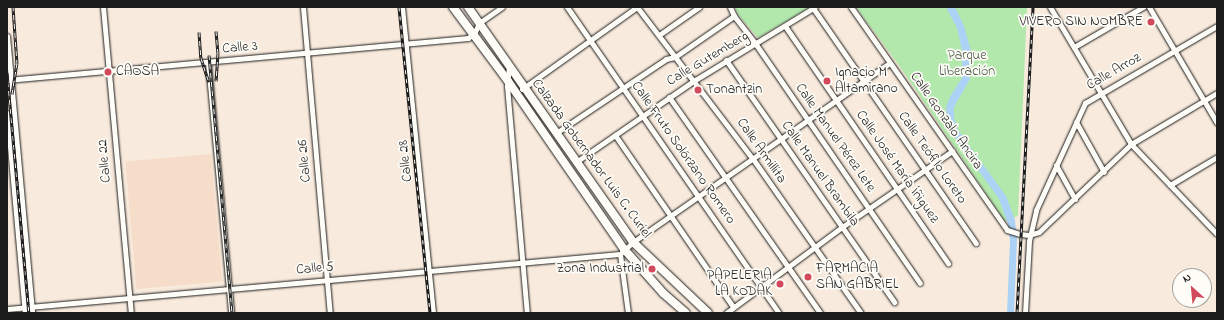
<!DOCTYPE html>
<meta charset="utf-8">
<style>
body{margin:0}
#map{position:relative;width:1224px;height:320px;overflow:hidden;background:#f8eadc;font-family:"Indie Flower",sans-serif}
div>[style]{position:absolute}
.built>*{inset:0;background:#f5ddc9;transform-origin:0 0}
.green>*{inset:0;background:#b2e8ab}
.water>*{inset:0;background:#acd3f6}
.roads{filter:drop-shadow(0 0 1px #1c1c1c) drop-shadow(0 0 1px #1c1c1c)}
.street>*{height:5px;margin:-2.5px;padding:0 2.5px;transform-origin:2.5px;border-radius:2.5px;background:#fdfcf7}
.primary>*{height:8px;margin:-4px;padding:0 4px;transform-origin:4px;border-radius:4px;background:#fdfcf7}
.rail>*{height:3px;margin-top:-1.5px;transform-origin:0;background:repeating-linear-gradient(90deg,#fdfcf7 0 4.5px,#1c1c1c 0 9px);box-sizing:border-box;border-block:1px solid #1c1c1c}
.dots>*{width:11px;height:11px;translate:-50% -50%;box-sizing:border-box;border:2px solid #fdfcf7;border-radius:50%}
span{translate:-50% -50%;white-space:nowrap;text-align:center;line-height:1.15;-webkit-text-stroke:3.5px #fdfcf7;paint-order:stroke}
.poi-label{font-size:14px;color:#1c1c1c}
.right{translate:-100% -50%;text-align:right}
.left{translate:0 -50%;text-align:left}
.street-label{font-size:14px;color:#1c1c1c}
.park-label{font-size:14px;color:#495947}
.frame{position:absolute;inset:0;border:8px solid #1c1c1c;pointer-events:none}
.north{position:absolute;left:1172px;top:268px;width:40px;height:40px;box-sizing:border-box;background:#fdfcf7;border:1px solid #a3a29f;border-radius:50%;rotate:333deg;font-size:11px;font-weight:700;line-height:16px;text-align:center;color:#1c1c1c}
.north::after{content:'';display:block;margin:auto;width:14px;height:18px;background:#d1495b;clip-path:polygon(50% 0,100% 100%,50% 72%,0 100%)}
</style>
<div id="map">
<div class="built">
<div style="left:211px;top:154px;width:128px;height:86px;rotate:85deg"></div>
</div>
<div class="green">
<div style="clip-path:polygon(735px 7px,810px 7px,758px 38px,737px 13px)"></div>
<div style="clip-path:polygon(856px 7px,1027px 8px,1018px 216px,1005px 221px,898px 64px)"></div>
</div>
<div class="water">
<div style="clip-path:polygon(946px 7px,954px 7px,956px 9px,964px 26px,971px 51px,970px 79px,954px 107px,954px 118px,958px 130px,1006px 196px,1015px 220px,1017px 240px,1014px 313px,1007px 313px,1010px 241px,1008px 224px,999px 199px,953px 135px,948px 122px,946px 107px,950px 97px,962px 78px,962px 50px,957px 28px)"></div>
</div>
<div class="roads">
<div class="street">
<div style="left:103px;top:7px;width:307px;rotate:84.8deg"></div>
<div style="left:303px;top:7px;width:307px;rotate:85deg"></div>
<div style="left:402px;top:7px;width:308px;rotate:84.2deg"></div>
<div style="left:567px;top:7px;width:372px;rotate:55.3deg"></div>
<div style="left:637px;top:7px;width:191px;rotate:52.7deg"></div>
<div style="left:753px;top:159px;width:188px;rotate:55deg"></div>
<div style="left:730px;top:7px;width:10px;rotate:66deg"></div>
<div style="left:734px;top:16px;width:34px;rotate:52deg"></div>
<div style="left:755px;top:43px;width:291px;rotate:55.5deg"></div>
<div style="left:851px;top:7px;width:272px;rotate:55deg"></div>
<div style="left:1007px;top:230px;width:14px;rotate:17deg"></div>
<div style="left:1020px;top:234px;width:9px;rotate:6deg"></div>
<div style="left:1029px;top:235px;width:10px;rotate:-17deg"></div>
<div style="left:1039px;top:232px;width:127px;rotate:-43.7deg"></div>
<div style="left:1131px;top:144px;width:100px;rotate:-30.7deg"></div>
<div style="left:1050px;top:7px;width:159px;rotate:59.4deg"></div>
<div style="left:1131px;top:144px;width:124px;rotate:46.3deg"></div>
<div style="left:1149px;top:7px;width:134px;rotate:59.6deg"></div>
<div style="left:813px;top:8px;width:286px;rotate:55.3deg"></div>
<div style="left:785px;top:26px;width:288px;rotate:55.5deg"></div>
<div style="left:659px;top:35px;width:49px;rotate:-35deg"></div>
<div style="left:7px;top:36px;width:278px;rotate:84.8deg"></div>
<div style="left:1074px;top:47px;width:80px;rotate:-30.1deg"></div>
<div style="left:726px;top:60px;width:295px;rotate:55.2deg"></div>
<div style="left:208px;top:63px;width:251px;rotate:84.7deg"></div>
<div style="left:509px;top:66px;width:20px;rotate:96deg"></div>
<div style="left:507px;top:86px;width:228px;rotate:85deg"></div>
<div style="left:7px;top:80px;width:463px;rotate:-5.2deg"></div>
<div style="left:468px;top:38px;width:9px;rotate:-41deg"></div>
<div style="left:475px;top:32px;width:10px;rotate:-66deg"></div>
<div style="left:479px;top:23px;width:28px;rotate:-35deg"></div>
<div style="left:522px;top:89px;width:141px;rotate:-35.5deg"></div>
<div style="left:669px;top:97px;width:264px;rotate:55deg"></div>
<div style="left:7px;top:113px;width:201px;rotate:84.9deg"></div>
<div style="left:1076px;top:122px;width:57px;rotate:60.8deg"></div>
<div style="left:556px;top:133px;width:133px;rotate:-33.9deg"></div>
<div style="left:666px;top:59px;width:9px;rotate:-13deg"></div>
<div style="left:675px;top:57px;width:72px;rotate:-34.8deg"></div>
<div style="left:615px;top:135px;width:209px;rotate:55.5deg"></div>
<div style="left:576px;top:162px;width:145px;rotate:-34.6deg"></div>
<div style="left:695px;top:80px;width:140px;rotate:-31.3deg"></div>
<div style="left:1056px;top:165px;width:39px;rotate:61deg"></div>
<div style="left:1170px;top:185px;width:55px;rotate:-30.8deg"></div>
<div style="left:620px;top:254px;width:60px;rotate:82.3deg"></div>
<div style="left:7px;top:309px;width:615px;rotate:-5.13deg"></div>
<div style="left:620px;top:254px;width:18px;rotate:-43deg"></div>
<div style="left:633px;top:242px;width:313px;rotate:-34.9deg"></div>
<div style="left:726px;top:313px;width:144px;rotate:-36.6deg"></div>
<div style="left:842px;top:227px;width:134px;rotate:-34.6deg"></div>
<div style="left:1025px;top:313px;width:72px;rotate:-86.8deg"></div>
<div style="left:1029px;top:241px;width:32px;rotate:-77deg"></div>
<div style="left:1036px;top:210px;width:118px;rotate:-65.4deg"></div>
<div style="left:1085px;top:103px;width:153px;rotate:-30.3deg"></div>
</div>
<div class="primary">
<div style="left:453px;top:7px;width:92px;rotate:53.4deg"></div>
<div style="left:508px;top:81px;width:204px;rotate:55.4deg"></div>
<div style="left:624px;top:249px;width:59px;rotate:48.4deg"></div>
<div style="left:663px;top:293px;width:30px;rotate:41deg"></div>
<div style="left:468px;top:7px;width:287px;rotate:54.9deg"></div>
<div style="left:633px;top:242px;width:103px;rotate:43.4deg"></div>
</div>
</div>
<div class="rail">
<div style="left:399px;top:7px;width:308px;rotate:84.2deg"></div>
<div style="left:216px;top:31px;width:22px;rotate:85deg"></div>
<div style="left:218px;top:53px;width:28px;rotate:94deg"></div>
<div style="left:199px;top:32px;width:26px;rotate:86deg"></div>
<div style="left:201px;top:58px;width:25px;rotate:72deg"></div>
<div style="left:209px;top:55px;width:259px;rotate:84.9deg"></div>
<div style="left:7px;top:73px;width:241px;rotate:84.8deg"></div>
<div style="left:12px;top:94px;width:30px;rotate:-81deg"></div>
<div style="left:17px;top:64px;width:57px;rotate:-94deg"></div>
<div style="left:1017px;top:313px;width:306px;rotate:-87deg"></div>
</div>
<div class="dots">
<div style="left:1151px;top:22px;background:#d1495b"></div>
<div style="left:108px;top:72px;background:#d1495b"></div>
<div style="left:827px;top:81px;background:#d1495b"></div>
<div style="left:698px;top:90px;background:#d1495b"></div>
<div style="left:652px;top:269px;background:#d1495b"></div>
<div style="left:808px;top:277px;background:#d1495b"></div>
<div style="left:780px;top:284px;background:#d1495b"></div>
</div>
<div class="poi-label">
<span class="right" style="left:1143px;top:22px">VIVERO SIN NOMBRE</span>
<span class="left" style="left:116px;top:72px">CAOSA</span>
<span class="left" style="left:835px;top:81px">Ignacio M<br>Altamirano</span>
<span class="left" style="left:706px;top:90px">Tonantzin</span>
<span class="right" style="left:644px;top:269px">Zona Industrial</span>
<span class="left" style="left:816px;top:277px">FARMACIA<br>SAN GABRIEL</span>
<span class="right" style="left:772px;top:284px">PAPELERIA<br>LA KODAK</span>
</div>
<div class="street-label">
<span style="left:240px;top:48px;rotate:-5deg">Calle 3</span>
<span style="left:708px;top:59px;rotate:-31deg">Calle Gutemberg</span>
<span style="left:1114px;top:72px;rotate:-30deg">Calle Arroz</span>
<span style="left:946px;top:121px;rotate:55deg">Calle Gonzalo Ancira</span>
<span style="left:835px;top:138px;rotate:55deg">Calle Manuel Pérez Lete</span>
<span style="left:761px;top:151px;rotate:55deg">Calle Armillita</span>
<span style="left:683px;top:153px;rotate:55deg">Calle Fruto Solórzano Romero</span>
<span style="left:932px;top:158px;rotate:55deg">Calle Teófilo Loreto</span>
<span style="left:591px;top:159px;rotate:54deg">Calzada Gobernador Luis C. Curiel</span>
<span style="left:105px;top:161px;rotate:-95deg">Calle 22</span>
<span style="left:305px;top:161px;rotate:-95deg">Calle 26</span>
<span style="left:406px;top:161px;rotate:-96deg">Calle 28</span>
<span style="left:897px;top:167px;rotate:55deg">Calle José María Íñiguez</span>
<span style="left:820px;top:174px;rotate:55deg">Calle Manuel Brambila</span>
<span style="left:315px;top:269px;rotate:-5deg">Calle 5</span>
</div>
<div class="park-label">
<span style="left:967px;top:64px">Parque<br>Liberación</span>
</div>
<div class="frame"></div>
<div class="north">N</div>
</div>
